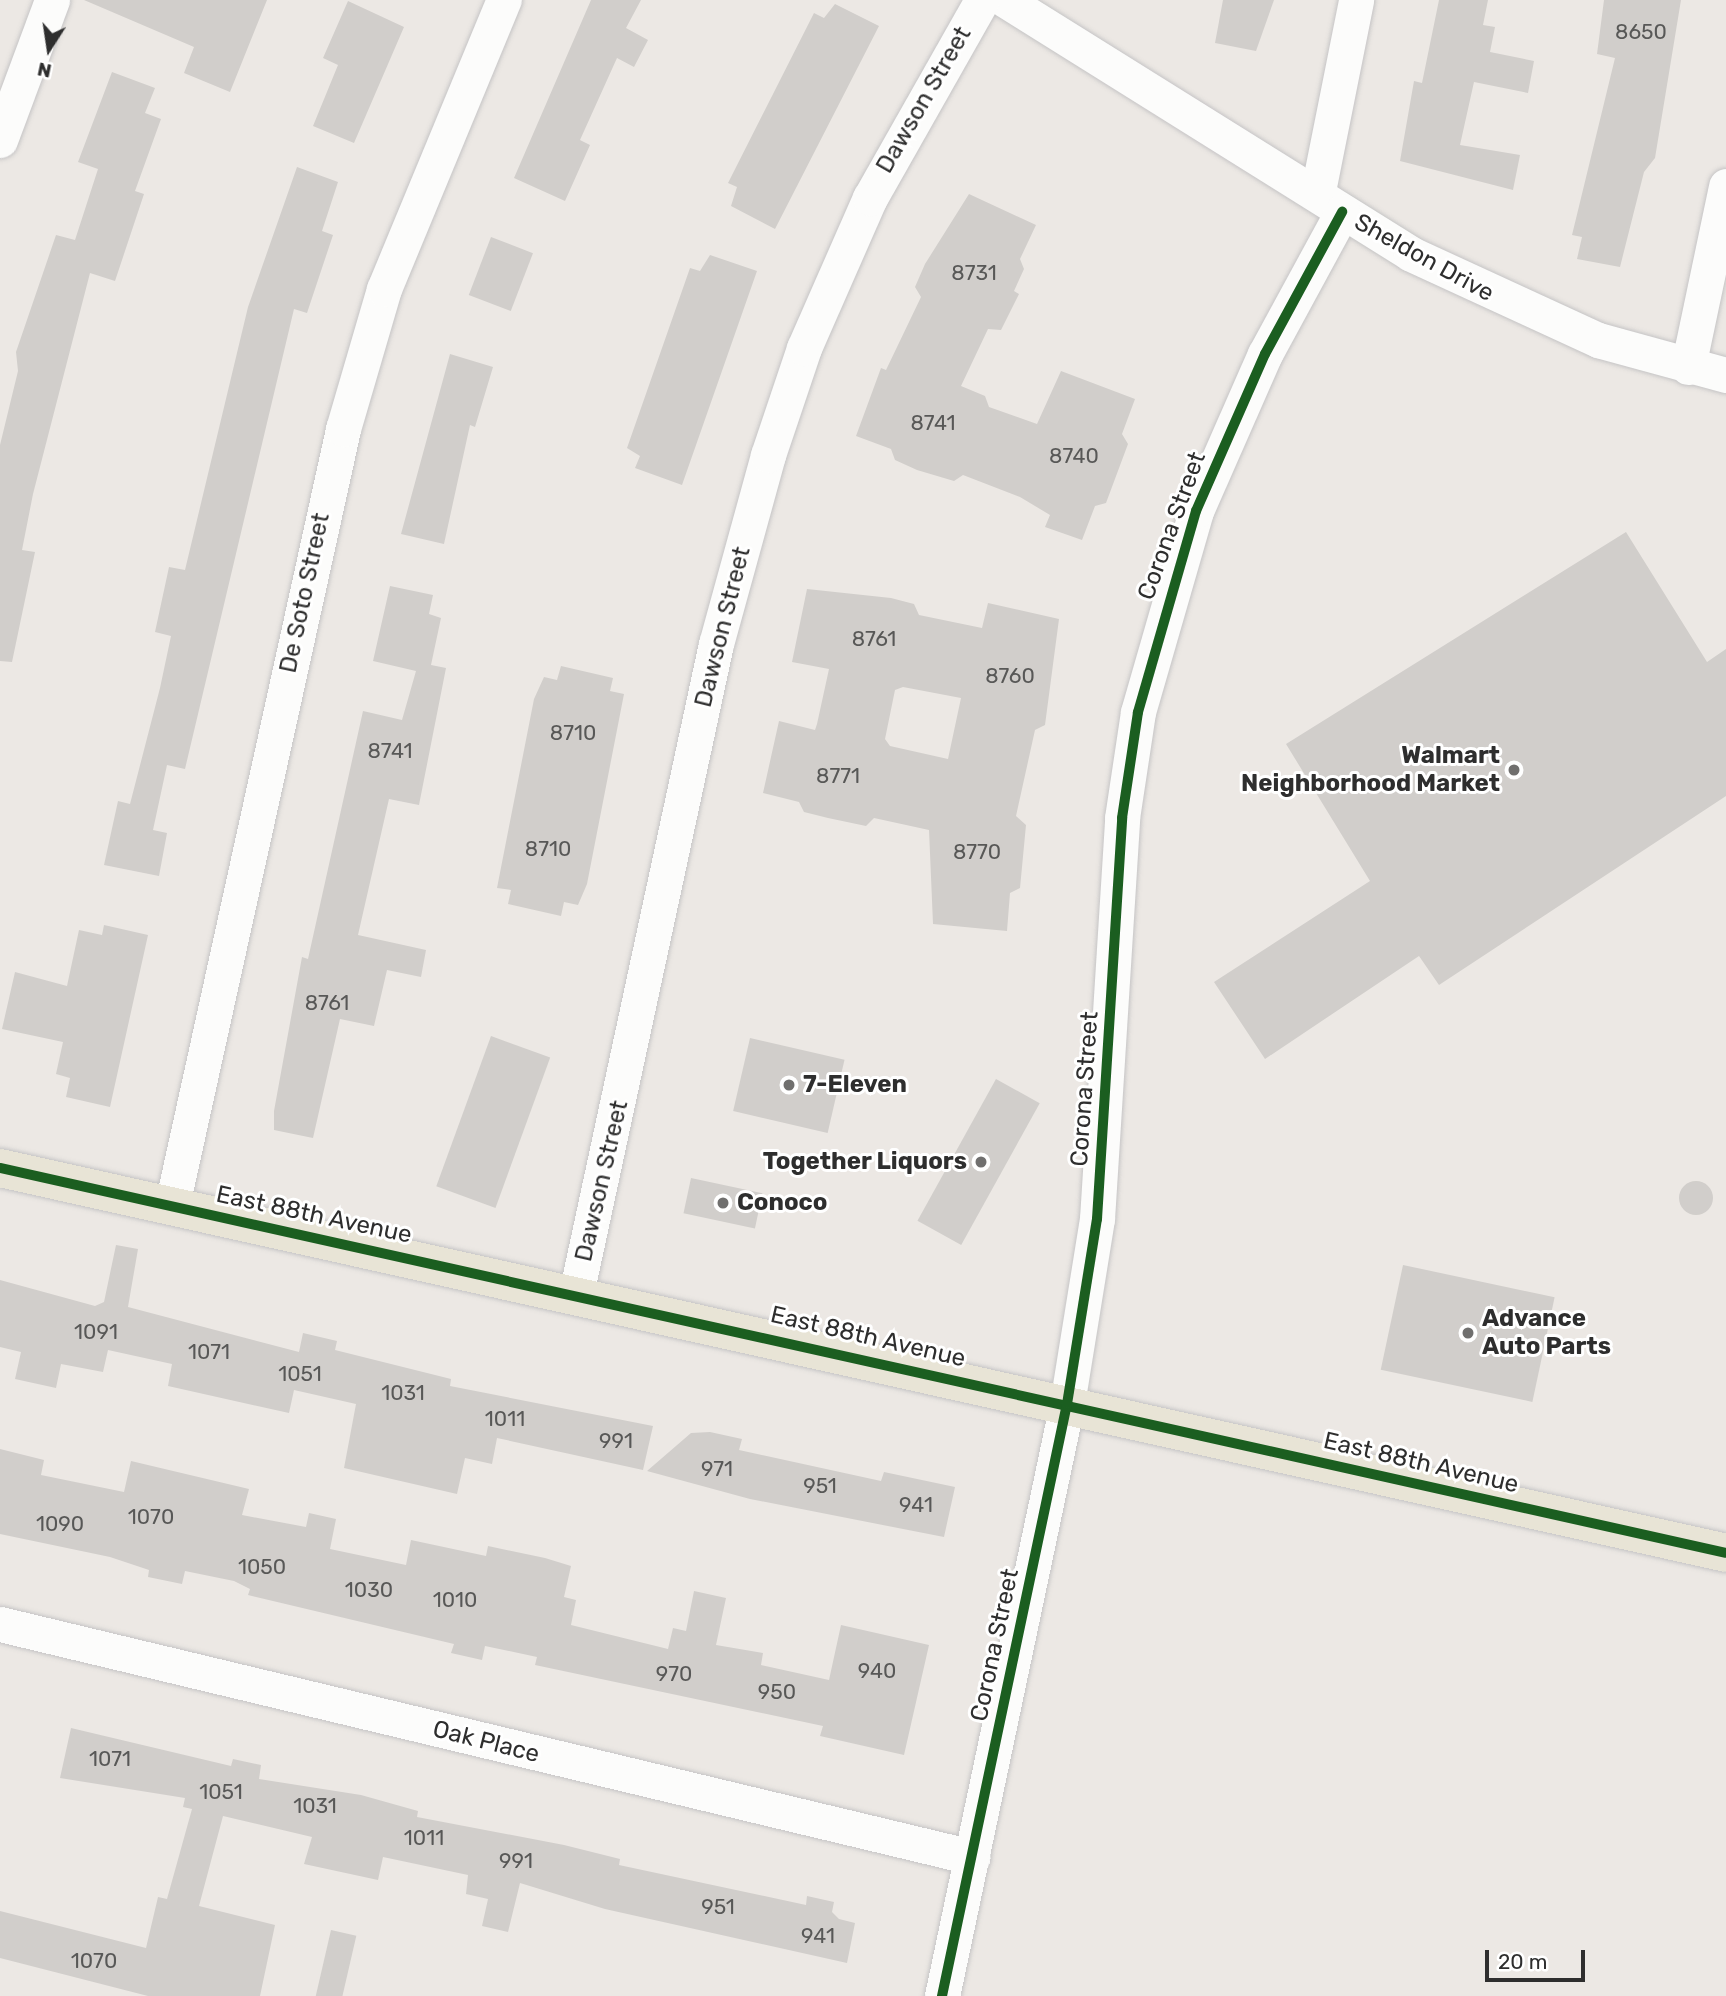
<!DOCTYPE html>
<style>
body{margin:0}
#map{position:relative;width:1726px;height:1996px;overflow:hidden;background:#ece8e4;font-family:Rubik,sans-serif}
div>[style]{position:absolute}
.building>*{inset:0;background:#d1cecb;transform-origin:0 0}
.round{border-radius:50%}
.roads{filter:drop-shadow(0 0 2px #c5c4c5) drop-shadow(0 0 2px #c5c4c5)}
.minor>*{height:35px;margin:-17.5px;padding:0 17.5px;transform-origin:17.5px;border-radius:17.5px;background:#fcfcfb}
.major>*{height:38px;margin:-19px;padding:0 19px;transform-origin:19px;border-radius:19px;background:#e8e4d6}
.cycleway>*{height:10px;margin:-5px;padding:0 5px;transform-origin:5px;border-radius:5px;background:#1b5e20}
.dots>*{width:19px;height:19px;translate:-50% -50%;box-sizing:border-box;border:4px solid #fff;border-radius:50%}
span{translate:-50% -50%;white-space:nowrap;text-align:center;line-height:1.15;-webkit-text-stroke:6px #fff;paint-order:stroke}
.number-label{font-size:21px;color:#585857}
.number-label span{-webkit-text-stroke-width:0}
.street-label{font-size:24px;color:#2e2e2e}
.poi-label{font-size:24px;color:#2e2e2e;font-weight:700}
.right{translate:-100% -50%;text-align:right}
.left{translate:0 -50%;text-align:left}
.north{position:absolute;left:14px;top:14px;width:70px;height:70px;-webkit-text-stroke:5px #fff;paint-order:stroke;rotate:192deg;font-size:19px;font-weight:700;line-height:28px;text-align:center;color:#2e2e2e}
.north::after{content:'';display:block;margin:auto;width:24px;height:32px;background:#2e2e2e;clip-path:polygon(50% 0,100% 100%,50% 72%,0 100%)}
.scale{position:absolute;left:1485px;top:1950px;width:100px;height:32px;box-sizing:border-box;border:4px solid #2e2e2e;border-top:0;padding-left:9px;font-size:21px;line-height:24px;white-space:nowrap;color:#2e2e2e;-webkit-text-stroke:5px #fff;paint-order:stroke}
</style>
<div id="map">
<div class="building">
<div style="clip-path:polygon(84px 0,267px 0,230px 92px,184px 73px,194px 47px)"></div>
<div style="clip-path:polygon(591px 0,641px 0,626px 28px,648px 40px,634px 67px,617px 58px,580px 140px,590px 145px,565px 201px,514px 178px)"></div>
<div style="clip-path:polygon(1223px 0,1274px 0,1256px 51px,1215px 43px)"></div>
<div style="clip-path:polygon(1439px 0,1488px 0,1483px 25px,1495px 27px,1490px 52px,1534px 61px,1528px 93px,1474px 82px,1460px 145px,1520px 155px,1513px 190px,1400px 161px,1414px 81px,1422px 83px)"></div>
<div style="clip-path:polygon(1604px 0,1681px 0,1655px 158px,1644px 172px,1620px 267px,1577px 259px,1582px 237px,1572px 235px,1615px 58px,1597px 54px)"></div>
<div style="clip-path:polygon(348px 1px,404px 27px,354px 143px,313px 126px,338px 65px,323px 58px)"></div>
<div style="clip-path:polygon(835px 4px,879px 26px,775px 229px,731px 206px,737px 187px,728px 183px,814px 13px,824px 18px)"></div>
<div style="clip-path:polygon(112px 72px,155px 88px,145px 113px,161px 119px,135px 191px,144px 194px,115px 281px,90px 273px,33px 494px,22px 550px,35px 552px,12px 662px,0 661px,0 445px,18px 371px,16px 352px,56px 235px,75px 240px,98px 169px,78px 162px)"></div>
<div style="clip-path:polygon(297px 167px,338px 182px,322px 231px,333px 235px,307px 313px,294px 309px,185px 769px,167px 765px,153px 830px,167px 833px,159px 876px,104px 865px,118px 801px,130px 804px,160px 688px,171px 636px,155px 632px,169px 567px,185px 570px,248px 307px)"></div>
<div style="clip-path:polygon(969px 194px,1036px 225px,1020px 259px,1024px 269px,1014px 291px,1019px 294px,1001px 330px,988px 329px,961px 386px,985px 396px,989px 407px,1037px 424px,1061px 371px,1135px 399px,1122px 434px,1128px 444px,1106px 503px,1095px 506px,1082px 540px,1045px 527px,1050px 515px,1020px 497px,963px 475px,954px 481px,917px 470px,895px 460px,891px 449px,856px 436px,881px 368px,886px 370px,921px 297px,915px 287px,925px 264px)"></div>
<div style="left:491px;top:237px;width:45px;height:62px;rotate:21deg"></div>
<div style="clip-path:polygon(710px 255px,757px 271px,682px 485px,635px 468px,640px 456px,627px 448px,690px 268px,700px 271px)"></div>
<div style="clip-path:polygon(450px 354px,493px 367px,475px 427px,470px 425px,444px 544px,401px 534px)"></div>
<div style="clip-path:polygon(1626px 532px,1707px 662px,1726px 649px,1726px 796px,1439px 985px,1419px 956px,1265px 1059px,1214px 982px,1370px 881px,1286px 744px)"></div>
<div style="clip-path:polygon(390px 586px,433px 595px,429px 614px,441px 618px,431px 665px,446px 668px,419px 805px,389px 799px,358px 935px,426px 950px,421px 977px,387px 970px,374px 1026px,340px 1019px,313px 1138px,274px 1130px,274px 1111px,302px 957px,308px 959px,363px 711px,402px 720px,416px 671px,373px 661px)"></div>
<div style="clip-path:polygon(evenodd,807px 589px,891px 598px,914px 604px,919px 615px,982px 628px,988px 603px,1059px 619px,1045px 725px,1035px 730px,1016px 816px,1026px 825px,1020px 888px,1010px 893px,1007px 931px,933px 924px,929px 830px,874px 818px,866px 826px,828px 818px,804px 812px,799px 802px,763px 793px,779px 721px,815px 730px,817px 724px,829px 669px,792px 662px,807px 589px,903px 687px,961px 698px,948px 759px,890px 746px,885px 739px,895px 690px,903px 687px)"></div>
<div style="clip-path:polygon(561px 666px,613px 678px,610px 691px,624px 694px,587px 884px,578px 905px,564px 902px,561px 916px,508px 904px,511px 890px,497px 888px,534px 699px,544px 677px,557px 680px)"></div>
<div style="clip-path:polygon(104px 925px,148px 935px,110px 1107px,66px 1097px,70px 1078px,56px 1074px,63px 1042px,2px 1029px,15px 972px,67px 986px,79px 930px,102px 935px)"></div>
<div style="left:491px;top:1036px;width:63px;height:160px;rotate:20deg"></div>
<div style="left:750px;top:1038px;width:97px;height:75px;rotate:13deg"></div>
<div style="left:996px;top:1079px;width:50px;height:162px;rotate:29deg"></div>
<div style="left:691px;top:1178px;width:73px;height:36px;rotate:12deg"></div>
<div class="round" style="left:1679px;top:1181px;width:34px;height:34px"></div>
<div style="clip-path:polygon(116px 1245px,138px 1249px,128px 1307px,299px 1352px,303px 1333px,337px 1341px,335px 1350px,451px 1379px,450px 1386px,653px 1426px,643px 1470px,497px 1438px,492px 1464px,465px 1458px,457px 1494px,344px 1468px,356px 1404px,294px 1390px,289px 1413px,168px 1386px,172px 1364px,108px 1350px,103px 1372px,61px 1364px,56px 1388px,15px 1379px,21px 1352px,0 1347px,0 1280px,95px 1306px,104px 1302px)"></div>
<div style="left:1403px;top:1265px;width:155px;height:107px;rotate:12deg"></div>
<div style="clip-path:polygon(710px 1432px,742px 1439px,739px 1450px,881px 1481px,884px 1472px,955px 1487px,944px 1537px,750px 1499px,647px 1471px,691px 1433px)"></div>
<div style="clip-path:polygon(0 1449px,44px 1460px,41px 1475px,124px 1492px,131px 1461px,249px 1489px,242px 1515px,306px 1527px,309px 1513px,336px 1519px,330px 1549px,406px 1565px,411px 1540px,486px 1556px,488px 1546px,545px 1558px,571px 1566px,564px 1597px,576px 1600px,571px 1625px,668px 1649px,673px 1628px,686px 1631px,694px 1591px,726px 1598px,716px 1645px,763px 1653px,761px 1665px,829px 1680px,841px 1625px,929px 1645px,904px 1755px,820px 1736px,823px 1726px,535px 1665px,537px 1657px,485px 1646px,482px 1660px,451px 1653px,454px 1644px,248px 1595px,250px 1589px,234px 1581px,185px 1571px,182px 1584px,148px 1577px,149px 1570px,110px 1557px,0 1534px)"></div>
<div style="clip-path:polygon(71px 1728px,231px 1766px,233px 1759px,261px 1765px,259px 1779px,361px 1795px,418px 1811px,417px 1817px,564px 1845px,620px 1859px,619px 1865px,806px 1905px,807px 1896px,834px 1902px,832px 1912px,839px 1919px,855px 1923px,847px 1963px,605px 1909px,520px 1883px,508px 1932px,482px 1926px,488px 1899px,466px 1894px,468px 1875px,383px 1857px,378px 1880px,304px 1864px,312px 1837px,223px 1816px,199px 1906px,275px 1925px,260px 1996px,148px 1996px,0 1958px,0 1911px,146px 1948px,158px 1897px,167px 1899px,192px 1809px,183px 1807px,185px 1798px,60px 1778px)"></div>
<div style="left:331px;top:1930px;width:26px;height:68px;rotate:13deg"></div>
</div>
<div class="roads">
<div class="minor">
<div style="left:1005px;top:0;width:479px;rotate:32deg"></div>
<div style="left:1411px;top:254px;width:206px;rotate:24.7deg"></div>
<div style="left:1598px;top:340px;width:133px;rotate:15.3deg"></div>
<div style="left:0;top:140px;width:149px;rotate:-69.6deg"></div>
<div style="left:1318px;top:191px;width:195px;rotate:-78.7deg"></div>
<div style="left:1688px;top:367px;width:185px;rotate:-78.1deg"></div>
<div style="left:172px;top:1205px;width:795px;rotate:-77.57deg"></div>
<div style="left:343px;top:429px;width:146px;rotate:-73.7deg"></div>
<div style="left:384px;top:289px;width:313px;rotate:-67.5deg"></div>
<div style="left:576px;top:1294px;width:665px;rotate:-77.85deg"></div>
<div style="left:716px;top:644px;width:196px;rotate:-74.6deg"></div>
<div style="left:768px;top:455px;width:113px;rotate:-71.4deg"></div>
<div style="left:804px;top:348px;width:164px;rotate:-66.3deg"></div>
<div style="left:870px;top:198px;width:227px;rotate:-60.5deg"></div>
<div style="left:0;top:1624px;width:1000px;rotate:13.48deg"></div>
<div style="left:942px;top:1996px;width:605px;rotate:-78.08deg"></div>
<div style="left:1067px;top:1404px;width:187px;rotate:-80.8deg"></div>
<div style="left:1097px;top:1219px;width:402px;rotate:-86.4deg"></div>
<div style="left:1122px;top:818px;width:107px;rotate:-81.4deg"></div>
<div style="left:1138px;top:712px;width:209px;rotate:-73.9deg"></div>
<div style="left:1196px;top:511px;width:171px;rotate:-66.3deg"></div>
<div style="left:1265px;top:354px;width:162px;rotate:-61.5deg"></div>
</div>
<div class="major">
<div style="left:0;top:1168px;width:1768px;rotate:12.57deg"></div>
</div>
</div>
<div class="cycleway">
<div style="left:0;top:1168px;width:1768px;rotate:12.57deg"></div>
<div style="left:942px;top:1996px;width:605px;rotate:-78.08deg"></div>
<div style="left:1067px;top:1404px;width:187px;rotate:-80.8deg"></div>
<div style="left:1097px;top:1219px;width:402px;rotate:-86.4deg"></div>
<div style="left:1122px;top:818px;width:107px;rotate:-81.4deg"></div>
<div style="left:1138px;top:712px;width:209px;rotate:-73.9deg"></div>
<div style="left:1196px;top:511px;width:171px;rotate:-66.3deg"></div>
<div style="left:1265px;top:354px;width:162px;rotate:-61.5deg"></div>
</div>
<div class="dots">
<div style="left:1514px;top:770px;background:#706f6e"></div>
<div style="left:789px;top:1085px;background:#706f6e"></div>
<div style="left:981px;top:1162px;background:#706f6e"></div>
<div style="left:723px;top:1203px;background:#706f6e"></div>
<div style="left:1468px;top:1333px;background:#706f6e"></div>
</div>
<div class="number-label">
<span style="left:1641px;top:32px">8650</span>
<span style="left:974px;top:273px">8731</span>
<span style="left:933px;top:423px">8741</span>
<span style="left:1074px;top:456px">8740</span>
<span style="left:874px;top:639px">8761</span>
<span style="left:1010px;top:676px">8760</span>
<span style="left:573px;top:733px">8710</span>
<span style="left:390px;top:751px">8741</span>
<span style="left:838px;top:776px">8771</span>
<span style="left:548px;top:849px">8710</span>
<span style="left:977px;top:852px">8770</span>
<span style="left:327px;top:1003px">8761</span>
<span style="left:96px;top:1332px">1091</span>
<span style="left:209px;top:1352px">1071</span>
<span style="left:300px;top:1374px">1051</span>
<span style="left:403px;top:1393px">1031</span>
<span style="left:505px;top:1419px">1011</span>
<span style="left:616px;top:1441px">991</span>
<span style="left:717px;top:1469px">971</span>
<span style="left:820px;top:1486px">951</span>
<span style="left:916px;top:1505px">941</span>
<span style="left:151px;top:1517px">1070</span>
<span style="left:60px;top:1524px">1090</span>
<span style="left:262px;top:1567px">1050</span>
<span style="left:369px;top:1590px">1030</span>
<span style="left:455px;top:1600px">1010</span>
<span style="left:877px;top:1671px">940</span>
<span style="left:674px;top:1674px">970</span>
<span style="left:777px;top:1692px">950</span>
<span style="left:110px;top:1759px">1071</span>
<span style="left:221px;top:1792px">1051</span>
<span style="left:315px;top:1806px">1031</span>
<span style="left:424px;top:1838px">1011</span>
<span style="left:516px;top:1861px">991</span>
<span style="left:718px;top:1907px">951</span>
<span style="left:818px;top:1936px">941</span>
<span style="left:94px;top:1961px">1070</span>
</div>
<div class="street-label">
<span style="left:924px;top:100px;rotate:-60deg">Dawson Street</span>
<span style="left:1424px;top:258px;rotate:29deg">Sheldon Drive</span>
<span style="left:1172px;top:526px;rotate:-70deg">Corona Street</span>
<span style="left:305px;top:593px;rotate:-78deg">De Soto Street</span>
<span style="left:723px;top:627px;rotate:-76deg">Dawson Street</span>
<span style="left:1085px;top:1089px;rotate:-86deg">Corona Street</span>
<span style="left:602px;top:1181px;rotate:-77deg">Dawson Street</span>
<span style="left:314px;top:1215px;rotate:12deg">East 88th Avenue</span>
<span style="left:868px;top:1337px;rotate:13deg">East 88th Avenue</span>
<span style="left:1421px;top:1463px;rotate:13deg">East 88th Avenue</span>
<span style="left:995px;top:1645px;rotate:-78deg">Corona Street</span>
<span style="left:486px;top:1742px;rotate:14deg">Oak Place</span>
</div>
<div class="poi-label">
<span class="right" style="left:1500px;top:770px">Walmart<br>Neighborhood Market</span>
<span class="left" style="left:803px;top:1085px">7-Eleven</span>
<span class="right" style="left:967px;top:1162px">Together Liquors</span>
<span class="left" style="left:737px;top:1203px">Conoco</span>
<span class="left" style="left:1482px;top:1333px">Advance<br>Auto Parts</span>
</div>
<div class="north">N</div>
<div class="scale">20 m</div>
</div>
